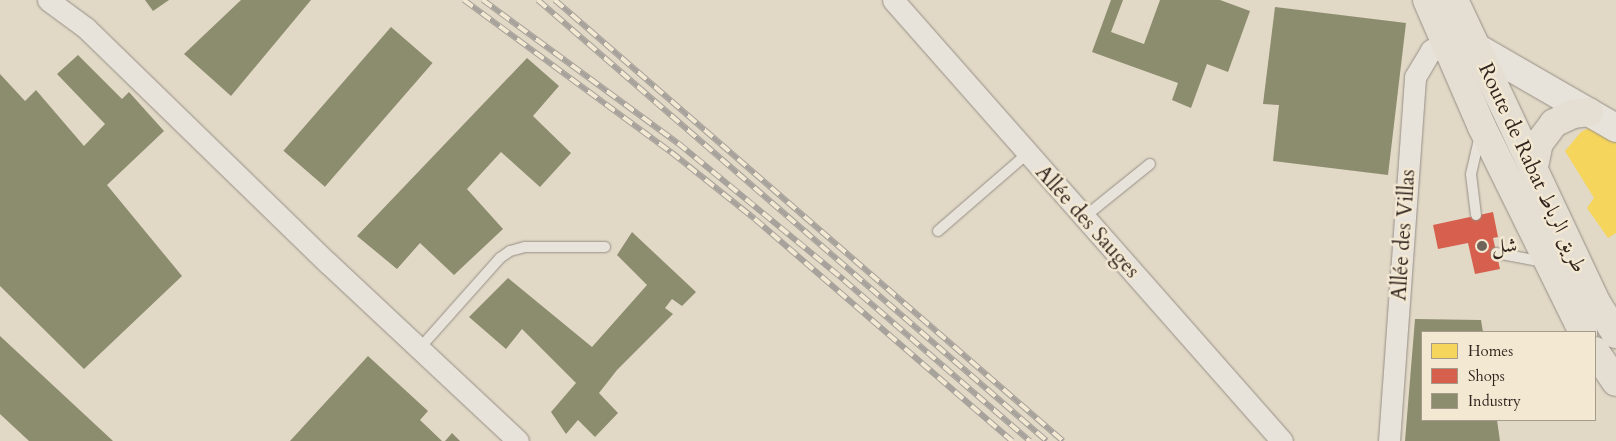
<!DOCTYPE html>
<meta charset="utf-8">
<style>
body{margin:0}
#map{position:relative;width:1616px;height:441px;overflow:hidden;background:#e1d8c6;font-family:Cardo,Amiri,serif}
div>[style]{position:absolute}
.homes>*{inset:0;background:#f6d55c}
.shops>*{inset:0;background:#d6604d}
.industry>*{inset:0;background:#8c8c6e;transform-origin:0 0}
.roads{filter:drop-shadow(0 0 1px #968f85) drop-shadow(0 0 1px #968f85)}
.lane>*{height:10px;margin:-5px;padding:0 5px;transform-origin:5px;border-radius:5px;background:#e7e2da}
.street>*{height:21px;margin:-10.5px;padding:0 10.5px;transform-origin:10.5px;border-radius:10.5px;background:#e7e2da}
.secondary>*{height:28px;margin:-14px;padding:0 14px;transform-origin:14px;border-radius:14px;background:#e7e2da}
.primary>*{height:28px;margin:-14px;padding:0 14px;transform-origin:14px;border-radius:14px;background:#e4ded3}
.rail>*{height:5.5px;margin-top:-2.75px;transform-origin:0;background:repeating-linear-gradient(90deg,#f3e8d2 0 11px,#a7a29b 0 22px);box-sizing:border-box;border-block:1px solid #a7a29b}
.dots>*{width:14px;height:14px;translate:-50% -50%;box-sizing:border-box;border:2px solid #f3e8d2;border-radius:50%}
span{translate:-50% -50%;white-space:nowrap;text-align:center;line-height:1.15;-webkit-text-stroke:5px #f3e8d2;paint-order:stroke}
.street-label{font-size:21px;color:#32251f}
.poi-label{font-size:21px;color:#32251f}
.left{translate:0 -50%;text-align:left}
.legend{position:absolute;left:1421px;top:331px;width:175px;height:90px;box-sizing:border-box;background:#f3e8d2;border:1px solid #a69a8a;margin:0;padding:6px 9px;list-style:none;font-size:15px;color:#32251f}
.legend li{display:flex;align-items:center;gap:10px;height:25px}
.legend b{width:25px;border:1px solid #a69a8a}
</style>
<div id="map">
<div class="homes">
<div style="clip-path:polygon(1593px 126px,1616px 141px,1616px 233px,1608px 238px,1587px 208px,1594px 198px,1565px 151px,1581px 132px)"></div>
</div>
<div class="shops">
<div style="clip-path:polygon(1493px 212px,1498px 237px,1493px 238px,1500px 269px,1475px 274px,1468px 243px,1438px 249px,1433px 225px)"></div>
</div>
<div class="industry">
<div style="clip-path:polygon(145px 0,169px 0,153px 11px)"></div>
<div style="clip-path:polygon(241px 0,311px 0,231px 96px,184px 54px)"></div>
<div style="clip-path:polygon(1111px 0,1123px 0,1111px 32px,1144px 44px,1160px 0,1220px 0,1250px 11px,1228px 72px,1207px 64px,1191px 108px,1172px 100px,1178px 83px,1092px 52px)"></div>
<div style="clip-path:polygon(1275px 7px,1406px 23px,1388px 175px,1273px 161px,1279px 105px,1263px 104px)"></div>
<div style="left:391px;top:27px;width:55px;height:164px;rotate:41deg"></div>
<div style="clip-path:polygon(78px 55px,122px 99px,129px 92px,164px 131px,107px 185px,182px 276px,84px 369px,0 286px,0 74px,25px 101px,36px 90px,84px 146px,105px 124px,57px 74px)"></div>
<div style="clip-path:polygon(527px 58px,559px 86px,533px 116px,571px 153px,540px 187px,501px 152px,467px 189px,503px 229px,454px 275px,420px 243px,397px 269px,357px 236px)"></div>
<div style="clip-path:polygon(632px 232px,696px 292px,682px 306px,672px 299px,665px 308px,673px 314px,617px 370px,599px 393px,618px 413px,595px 437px,578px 420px,566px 434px,551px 412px,576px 383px,522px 329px,506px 349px,469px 317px,508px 278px,592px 347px,647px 285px,617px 255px)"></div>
<div style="clip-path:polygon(1415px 319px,1481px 320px,1483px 332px,1422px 332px,1422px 420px,1497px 420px,1500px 441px,1405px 441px)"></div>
<div style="clip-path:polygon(0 336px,113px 441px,29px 441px,0 414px)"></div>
<div style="clip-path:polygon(368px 356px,428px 411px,420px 420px,442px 441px,290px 441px)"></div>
<div style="clip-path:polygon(452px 433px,460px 441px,445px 441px)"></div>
</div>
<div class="roads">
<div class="lane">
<div style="left:1476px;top:215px;width:41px;rotate:-97deg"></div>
<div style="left:1471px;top:174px;width:40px;rotate:-77deg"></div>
<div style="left:1083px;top:218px;width:86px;rotate:-38.9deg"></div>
<div style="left:938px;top:231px;width:118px;rotate:-40.9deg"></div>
<div style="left:1496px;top:253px;width:49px;rotate:10.6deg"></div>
<div style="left:419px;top:349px;width:122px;rotate:-48.3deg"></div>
<div style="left:500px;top:258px;width:12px;rotate:-35deg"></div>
<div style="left:510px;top:251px;width:16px;rotate:-15deg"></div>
<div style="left:525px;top:247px;width:80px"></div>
</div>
<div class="street">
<div style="left:48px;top:0;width:47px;rotate:36.4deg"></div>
<div style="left:86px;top:28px;width:337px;rotate:44.2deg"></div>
<div style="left:328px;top:263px;width:260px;rotate:43.1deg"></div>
<div style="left:893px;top:0;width:588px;rotate:48.58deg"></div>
<div style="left:1389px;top:441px;width:365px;rotate:-85.9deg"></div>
<div style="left:1415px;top:77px;width:31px;rotate:-59deg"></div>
<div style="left:1431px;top:50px;width:17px;rotate:-28deg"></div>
</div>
<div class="secondary">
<div style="left:1465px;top:45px;width:9px;rotate:6deg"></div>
<div style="left:1474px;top:46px;width:164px;rotate:30deg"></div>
</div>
<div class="primary">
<div style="left:1427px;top:0;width:138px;rotate:66.6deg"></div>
<div style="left:1482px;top:127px;width:229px;rotate:63.8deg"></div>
<div style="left:1454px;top:0;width:334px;rotate:64.8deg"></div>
<div style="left:1596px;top:302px;width:38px;rotate:58deg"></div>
<div style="left:1533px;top:171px;width:29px;rotate:-78deg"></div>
<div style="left:1539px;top:143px;width:25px;rotate:-53deg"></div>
<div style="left:1554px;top:123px;width:21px;rotate:-25deg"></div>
<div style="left:1573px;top:114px;width:16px;rotate:-7deg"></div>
<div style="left:1595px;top:351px;width:37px;rotate:56deg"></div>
</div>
</div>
<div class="rail">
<div style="left:464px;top:0;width:257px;rotate:36.3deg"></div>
<div style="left:671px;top:152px;width:107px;rotate:38.6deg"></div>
<div style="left:755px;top:219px;width:340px;rotate:40.8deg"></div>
<div style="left:483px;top:0;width:242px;rotate:36.3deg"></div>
<div style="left:678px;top:143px;width:215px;rotate:39.5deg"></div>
<div style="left:844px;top:280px;width:246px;rotate:40.9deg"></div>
<div style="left:538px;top:0;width:673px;rotate:40.91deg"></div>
<div style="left:555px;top:0;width:673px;rotate:40.96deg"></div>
</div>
<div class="dots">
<div style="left:1482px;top:246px;background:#6f6459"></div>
</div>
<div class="street-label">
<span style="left:1532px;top:168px;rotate:65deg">Route de Rabat طريق الرباط</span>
<span style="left:1087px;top:222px;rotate:48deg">Allée des Sauges</span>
<span style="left:1404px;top:235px;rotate:-86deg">Allée des Villas</span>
</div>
<div class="poi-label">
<span class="left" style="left:1492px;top:246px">شل</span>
</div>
<ul class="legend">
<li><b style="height:14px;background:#f6d55c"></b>Homes</li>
<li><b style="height:14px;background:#d6604d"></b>Shops</li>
<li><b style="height:14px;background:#8c8c6e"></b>Industry</li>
</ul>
</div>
